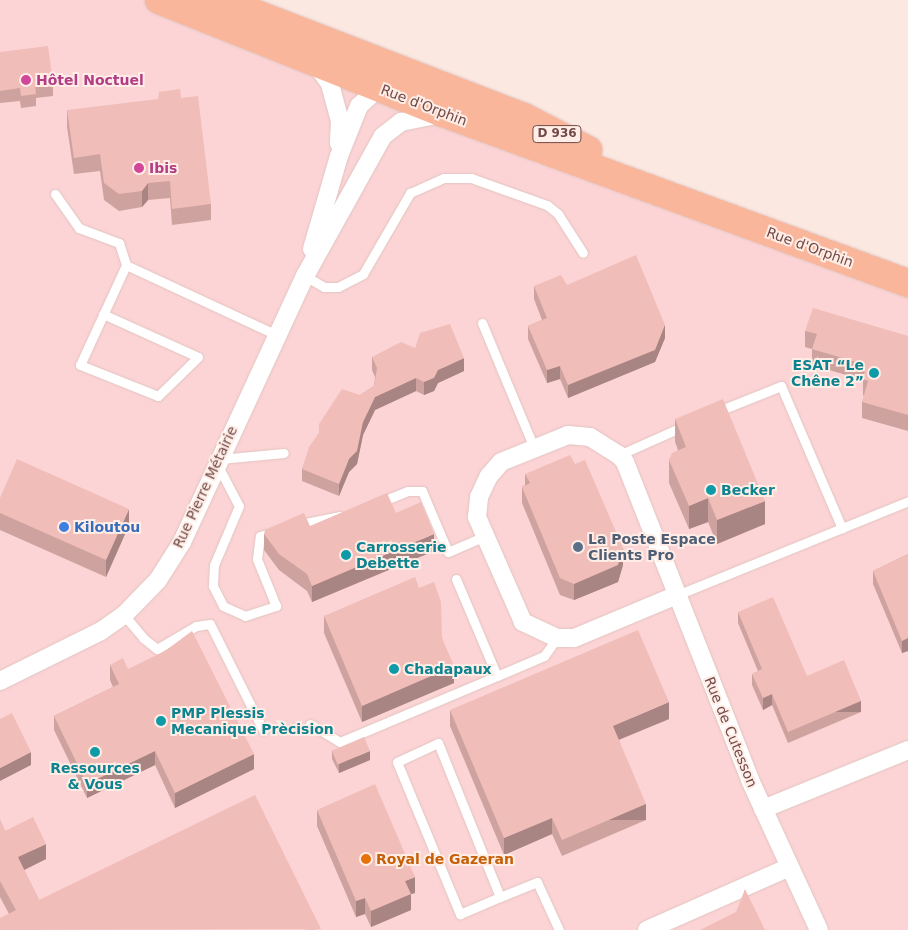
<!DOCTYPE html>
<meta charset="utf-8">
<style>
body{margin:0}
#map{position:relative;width:908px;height:930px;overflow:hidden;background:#fbe8e0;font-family:"DejaVu Sans",sans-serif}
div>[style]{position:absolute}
.commercial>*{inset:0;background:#fcd4d5}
.roads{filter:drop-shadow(0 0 1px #e1c4c0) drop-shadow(0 0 1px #e1c4c0)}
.service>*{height:9px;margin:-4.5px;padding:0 4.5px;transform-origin:4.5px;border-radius:4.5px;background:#fff}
.minor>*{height:18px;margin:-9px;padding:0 9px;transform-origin:9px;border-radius:9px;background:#fff}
.primary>*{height:28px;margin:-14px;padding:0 14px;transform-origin:14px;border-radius:14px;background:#f9b69a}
.wall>*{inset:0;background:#cea39f}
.shaded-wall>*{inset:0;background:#a88482;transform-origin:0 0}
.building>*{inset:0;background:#f0bdb9;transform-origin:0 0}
.dots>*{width:14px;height:14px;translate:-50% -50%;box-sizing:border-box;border:2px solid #ffede6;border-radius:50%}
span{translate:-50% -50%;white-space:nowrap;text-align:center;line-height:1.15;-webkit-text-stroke:4px #ffede6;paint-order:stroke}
.shield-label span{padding:1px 4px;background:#ffede6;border:1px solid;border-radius:4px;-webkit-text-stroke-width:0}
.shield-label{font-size:12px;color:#714a49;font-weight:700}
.hotel-label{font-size:14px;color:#b23c85;font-weight:700}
.left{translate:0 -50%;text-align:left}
.street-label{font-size:14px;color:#714a49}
.culture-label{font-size:14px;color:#0d838f;font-weight:700}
.right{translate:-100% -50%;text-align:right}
.shop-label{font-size:14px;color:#366cbe;font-weight:700}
.service-label{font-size:14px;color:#4e5e75;font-weight:700}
.food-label{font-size:14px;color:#c56008;font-weight:700}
</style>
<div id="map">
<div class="commercial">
<div style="clip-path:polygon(0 0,159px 0,908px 280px,908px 930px,0 930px)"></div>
</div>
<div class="roads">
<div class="service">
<div style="left:55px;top:194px;width:42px;rotate:54.8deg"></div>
<div style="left:79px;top:228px;width:43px;rotate:20.6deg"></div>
<div style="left:119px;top:243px;width:23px;rotate:72deg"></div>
<div style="left:126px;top:265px;width:166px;rotate:24.9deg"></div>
<div style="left:305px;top:276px;width:22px;rotate:30deg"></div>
<div style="left:324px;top:287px;width:14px"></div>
<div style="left:338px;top:287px;width:28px;rotate:-27deg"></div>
<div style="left:363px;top:274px;width:94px;rotate:-59.9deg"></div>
<div style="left:410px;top:193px;width:37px;rotate:-24deg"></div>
<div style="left:444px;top:178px;width:27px"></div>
<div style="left:471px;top:178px;width:81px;rotate:19.6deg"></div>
<div style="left:547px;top:205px;width:14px;rotate:39deg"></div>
<div style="left:558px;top:214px;width:46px;rotate:57.3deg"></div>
<div style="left:103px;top:314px;width:104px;rotate:24.4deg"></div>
<div style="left:198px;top:357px;width:56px;rotate:135.7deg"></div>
<div style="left:158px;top:396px;width:84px;rotate:-158.3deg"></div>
<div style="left:80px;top:365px;width:110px;rotate:-65.3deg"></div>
<div style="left:482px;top:323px;width:135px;rotate:67.4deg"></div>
<div style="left:716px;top:412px;width:70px;rotate:-21.8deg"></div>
<div style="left:781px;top:386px;width:155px;rotate:66.8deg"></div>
<div style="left:619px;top:455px;width:73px;rotate:-24.1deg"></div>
<div style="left:220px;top:459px;width:64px;rotate:-5.4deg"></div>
<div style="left:218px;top:466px;width:45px;rotate:62.3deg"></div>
<div style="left:239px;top:506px;width:64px;rotate:113deg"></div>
<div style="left:214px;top:565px;width:21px;rotate:93deg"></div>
<div style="left:213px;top:586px;width:22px;rotate:63deg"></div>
<div style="left:223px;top:606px;width:24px;rotate:24deg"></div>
<div style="left:245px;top:616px;width:33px;rotate:-18deg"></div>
<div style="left:276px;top:606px;width:51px;rotate:-112deg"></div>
<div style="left:257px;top:559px;width:23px;rotate:-83deg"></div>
<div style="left:260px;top:536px;width:15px;rotate:-16deg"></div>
<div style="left:378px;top:503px;width:32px;rotate:-22deg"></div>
<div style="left:408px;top:491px;width:14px"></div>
<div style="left:422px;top:491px;width:66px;rotate:66.9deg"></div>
<div style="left:448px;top:552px;width:40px;rotate:-23.4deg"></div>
<div style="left:296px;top:525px;width:45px;rotate:-11.6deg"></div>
<div style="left:456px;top:579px;width:105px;rotate:67.1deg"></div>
<div style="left:497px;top:676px;width:51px;rotate:-23.1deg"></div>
<div style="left:544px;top:656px;width:22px;rotate:-54deg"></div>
<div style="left:677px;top:595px;width:249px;rotate:-22.1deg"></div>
<div style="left:124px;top:615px;width:30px;rotate:50deg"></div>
<div style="left:143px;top:638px;width:18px;rotate:38deg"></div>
<div style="left:157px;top:649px;width:45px;rotate:-30.5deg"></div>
<div style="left:196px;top:626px;width:14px;rotate:-8deg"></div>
<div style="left:210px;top:624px;width:119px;rotate:63.4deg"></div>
<div style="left:310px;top:724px;width:35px;rotate:31deg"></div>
<div style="left:340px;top:742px;width:170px;rotate:-22.8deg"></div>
<div style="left:500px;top:897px;width:166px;rotate:-111.9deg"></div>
<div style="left:438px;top:743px;width:45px;rotate:155.1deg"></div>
<div style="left:397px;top:762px;width:165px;rotate:67.5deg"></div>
<div style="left:460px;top:914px;width:43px;rotate:-23deg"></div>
<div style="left:500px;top:897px;width:40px;rotate:-22deg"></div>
<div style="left:537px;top:882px;width:53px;rotate:65.4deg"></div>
</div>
<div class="minor">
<div style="left:315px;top:63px;width:26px;rotate:54deg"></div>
<div style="left:330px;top:84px;width:38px;rotate:75deg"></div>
<div style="left:340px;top:121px;width:22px;rotate:93deg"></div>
<div style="left:312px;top:249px;width:97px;rotate:-73.8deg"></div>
<div style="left:339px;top:156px;width:54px;rotate:-68.2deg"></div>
<div style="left:359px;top:106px;width:26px;rotate:-43deg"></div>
<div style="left:378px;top:88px;width:9px;rotate:-18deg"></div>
<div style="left:677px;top:595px;width:112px;rotate:157.3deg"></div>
<div style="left:574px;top:638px;width:17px;rotate:180deg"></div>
<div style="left:557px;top:638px;width:38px;rotate:-155deg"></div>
<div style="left:523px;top:622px;width:115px;rotate:-113.7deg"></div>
<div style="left:477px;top:517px;width:20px;rotate:-84deg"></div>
<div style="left:479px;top:497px;width:23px;rotate:-65deg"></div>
<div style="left:489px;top:476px;width:18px;rotate:-49deg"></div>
<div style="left:501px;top:462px;width:72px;rotate:-21.9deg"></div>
<div style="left:568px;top:435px;width:22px;rotate:5deg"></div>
<div style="left:590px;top:437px;width:34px;rotate:32deg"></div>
<div style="left:619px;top:455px;width:9px;rotate:49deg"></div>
<div style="left:625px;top:462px;width:342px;rotate:68.5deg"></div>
<div style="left:750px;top:780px;width:96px;rotate:65.3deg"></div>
<div style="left:0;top:681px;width:113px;rotate:-26.3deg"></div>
<div style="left:101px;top:631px;width:28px;rotate:-35deg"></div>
<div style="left:124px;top:615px;width:49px;rotate:-45.8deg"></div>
<div style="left:158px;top:580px;width:45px;rotate:-57.7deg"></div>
<div style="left:182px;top:542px;width:293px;rotate:-65.2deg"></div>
<div style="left:305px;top:276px;width:160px;rotate:-60.9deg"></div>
<div style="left:383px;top:136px;width:23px;rotate:-38deg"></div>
<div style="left:401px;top:122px;width:41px;rotate:-11.3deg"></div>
<div style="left:763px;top:809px;width:157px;rotate:-22.1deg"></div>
<div style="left:647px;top:930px;width:156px;rotate:-23.8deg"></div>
<div style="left:790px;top:867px;width:69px;rotate:65.3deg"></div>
</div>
<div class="primary">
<div style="left:159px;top:0;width:306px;rotate:21.7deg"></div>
<div style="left:443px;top:113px;width:495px;rotate:20.1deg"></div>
<div style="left:204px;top:0;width:29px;rotate:10deg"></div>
<div style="left:233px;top:5px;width:312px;rotate:21.1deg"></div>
<div style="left:524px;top:117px;width:72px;rotate:27.3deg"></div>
</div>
</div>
<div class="wall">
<div style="clip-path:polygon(0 52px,53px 83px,53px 96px,36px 98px,36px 106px,21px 108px,20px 101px,0 103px)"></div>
<div style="clip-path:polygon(67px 110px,211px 204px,211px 220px,172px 225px,170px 198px,148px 200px,142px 207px,119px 211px,104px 200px,100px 171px,74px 174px,67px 127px)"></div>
<div style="clip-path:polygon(567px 285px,665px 338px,655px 362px,568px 398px,560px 379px,547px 383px,528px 339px,528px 326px,542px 320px,534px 299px,534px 286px)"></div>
<div style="clip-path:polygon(805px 331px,908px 336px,908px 431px,862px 418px,862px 402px,864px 396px,863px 395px,863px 380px,812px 365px,812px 349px,805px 347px)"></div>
<div style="clip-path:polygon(372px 357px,464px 371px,438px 383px,434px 391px,424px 395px,416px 391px,375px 410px,363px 435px,357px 464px,349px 472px,339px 496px,302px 481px,302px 469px,319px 433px,360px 395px,374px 386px,375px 377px,372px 370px)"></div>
<div style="clip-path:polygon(675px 419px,765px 524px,717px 544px,708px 522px,689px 529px,669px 483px,669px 460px,678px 450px,675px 442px)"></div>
<div style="clip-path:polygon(525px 474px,623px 565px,618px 582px,574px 600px,560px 595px,522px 503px,522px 487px,525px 485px)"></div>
<div style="clip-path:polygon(0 498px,129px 525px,106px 577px,0 530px)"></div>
<div style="clip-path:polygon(396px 513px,434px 551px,312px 602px,307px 591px,279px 570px,264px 550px,264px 534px,310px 526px)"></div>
<div style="clip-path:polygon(908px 554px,908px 651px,902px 653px,873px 584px,873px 571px)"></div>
<div style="clip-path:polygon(419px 588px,442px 638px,454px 683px,362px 722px,324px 633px,324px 616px)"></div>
<div style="clip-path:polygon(738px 612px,807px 676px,861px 712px,788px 743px,772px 705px,763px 710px,752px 685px,752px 674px,758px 671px,738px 623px)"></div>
<div style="clip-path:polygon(110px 665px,128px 669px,254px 769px,175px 808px,155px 765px,87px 798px,54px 730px,54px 716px,113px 687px,110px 680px)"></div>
<div style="clip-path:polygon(450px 710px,669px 719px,619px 740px,646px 820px,562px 856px,552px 834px,504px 855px,450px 726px)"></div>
<div style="clip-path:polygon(332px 750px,370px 760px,339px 773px,332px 759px)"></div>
<div style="clip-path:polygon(317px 810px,415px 893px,411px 894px,411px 910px,371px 927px,365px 914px,356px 917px,317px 826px)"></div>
<div style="clip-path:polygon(0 820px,5px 831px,46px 859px,24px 870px,39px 900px,321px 930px,9px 914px,0 897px)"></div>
</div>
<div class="shaded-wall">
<div style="clip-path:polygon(148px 183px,148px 200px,142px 207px,142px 191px)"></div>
<div style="clip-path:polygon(665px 325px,665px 338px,655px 362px,568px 398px,568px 385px)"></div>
<div style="clip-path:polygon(464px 358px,464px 371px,438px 383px,434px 391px,424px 395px,424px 382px,438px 370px)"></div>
<div style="clip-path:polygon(560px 366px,560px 379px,547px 383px,547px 370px)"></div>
<div style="clip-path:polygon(416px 378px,416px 391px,375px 410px,363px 435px,357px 464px,349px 472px,339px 496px,339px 484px,363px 422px,375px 397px)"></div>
<div style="clip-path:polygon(708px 498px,708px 522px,689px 529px,689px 506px)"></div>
<div style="clip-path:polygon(765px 501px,765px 524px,717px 544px,717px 520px)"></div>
<div style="clip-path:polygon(129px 509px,129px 525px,106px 577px,106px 560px)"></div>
<div style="clip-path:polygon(434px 534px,434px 551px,312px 602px,312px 586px)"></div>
<div style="clip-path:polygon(623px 548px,623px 565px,618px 582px,574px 600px,574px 584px)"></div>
<div style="clip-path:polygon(908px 638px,908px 651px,902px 653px,902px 641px)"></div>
<div style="clip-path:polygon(454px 666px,454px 683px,362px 722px,362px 706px)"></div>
<div style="clip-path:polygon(772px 694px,772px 705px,763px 710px,763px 698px)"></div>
<div style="left:861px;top:701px;width:11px;height:79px;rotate:90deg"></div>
<div style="clip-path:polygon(669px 702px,669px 719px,613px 742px,613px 726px)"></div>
<div style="clip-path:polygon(155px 751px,155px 765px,87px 798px,87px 784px)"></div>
<div style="clip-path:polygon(370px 751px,370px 760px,339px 773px,339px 764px)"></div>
<div style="clip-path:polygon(31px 752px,31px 765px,0 781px,0 768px)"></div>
<div style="clip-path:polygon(254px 754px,254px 769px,175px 808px,175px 793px)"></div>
<div style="left:646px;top:804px;width:16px;height:91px;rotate:90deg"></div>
<div style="clip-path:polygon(552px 818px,552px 834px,504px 855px,504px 838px)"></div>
<div style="clip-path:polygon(46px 844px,46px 859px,18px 873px,18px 857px)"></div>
<div style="clip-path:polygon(415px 877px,415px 893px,411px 894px,411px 910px,371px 927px,371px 911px,405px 881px)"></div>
<div style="clip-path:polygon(365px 898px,365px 914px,356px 917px,356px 901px)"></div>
</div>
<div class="building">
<div style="clip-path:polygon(48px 46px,53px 83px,35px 86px,36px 94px,21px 96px,20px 88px,0 91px,0 52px)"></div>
<div style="clip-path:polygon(180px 89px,181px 98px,198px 96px,211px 204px,172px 209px,170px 181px,148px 183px,142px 191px,119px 194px,104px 183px,100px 154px,74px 158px,67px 110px,158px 99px,159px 92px)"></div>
<div style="clip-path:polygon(636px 255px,665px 325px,655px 350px,568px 385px,560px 366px,547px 370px,528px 326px,547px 318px,534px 286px,561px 275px,567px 285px)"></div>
<div style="clip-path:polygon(813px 308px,908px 336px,908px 415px,862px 402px,868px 381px,863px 379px,866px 365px,812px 349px,817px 334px,805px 331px)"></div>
<div style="clip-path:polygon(450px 324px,464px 358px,438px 370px,434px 378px,424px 382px,416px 378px,375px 397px,363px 422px,357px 451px,349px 459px,339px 484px,302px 469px,309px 447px,319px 433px,319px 424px,342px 389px,360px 395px,374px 386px,377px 368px,372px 357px,401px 342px,415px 348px,420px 333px)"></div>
<div style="clip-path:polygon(723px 399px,765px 501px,717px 520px,708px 498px,689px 506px,669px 460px,672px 453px,686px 447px,675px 419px)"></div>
<div style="clip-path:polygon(570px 455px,575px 464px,585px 460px,623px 548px,618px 565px,574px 584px,560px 578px,522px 487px,530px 483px,525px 474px)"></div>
<div style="clip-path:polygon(17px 459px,129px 509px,106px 560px,0 513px,0 498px)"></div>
<div style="clip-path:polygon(387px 493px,396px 513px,421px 502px,434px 534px,312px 586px,307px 574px,279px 554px,264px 534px,265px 530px,299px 515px,304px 513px,310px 526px)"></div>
<div style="clip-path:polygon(908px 554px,908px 638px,902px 641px,873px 571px)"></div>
<div style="clip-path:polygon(415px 577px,419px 588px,434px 582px,441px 602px,442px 638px,454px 666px,362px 706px,324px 616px)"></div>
<div style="clip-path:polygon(773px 597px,807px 676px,844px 660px,861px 701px,788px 732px,772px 694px,763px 698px,752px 674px,762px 669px,738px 612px)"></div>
<div style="clip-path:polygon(638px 630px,669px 702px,613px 726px,646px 804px,562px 840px,552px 818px,504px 838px,450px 710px)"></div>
<div style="clip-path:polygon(192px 631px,254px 754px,175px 793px,155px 751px,87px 784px,54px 716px,119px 684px,110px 665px,123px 658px,128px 669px,165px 651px)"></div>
<div style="clip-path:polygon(12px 713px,31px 752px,0 768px,0 719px)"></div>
<div style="left:364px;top:737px;width:15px;height:35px;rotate:67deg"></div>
<div style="clip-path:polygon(375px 784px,415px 877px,405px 881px,411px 894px,371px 911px,365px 898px,356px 901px,317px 810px)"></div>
<div style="clip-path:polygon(255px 795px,321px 929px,0 930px,0 918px,16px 910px,0 881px,0 820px,5px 831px,33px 817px,46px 844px,18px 857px,39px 900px)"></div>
<div style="clip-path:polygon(745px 889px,765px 930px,700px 930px,736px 912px)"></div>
</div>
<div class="dots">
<div style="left:26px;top:80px;background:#d1479c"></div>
<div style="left:139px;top:168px;background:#d1479c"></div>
<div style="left:874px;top:373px;background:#0f9aa8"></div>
<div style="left:711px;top:490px;background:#0f9aa8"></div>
<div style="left:64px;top:527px;background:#3f7fe0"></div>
<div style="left:578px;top:547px;background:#5c6f8a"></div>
<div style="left:346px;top:555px;background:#0f9aa8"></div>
<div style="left:394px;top:669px;background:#0f9aa8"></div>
<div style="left:161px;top:721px;background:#0f9aa8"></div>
<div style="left:95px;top:752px;background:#0f9aa8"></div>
<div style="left:366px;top:859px;background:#e8710a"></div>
</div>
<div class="shield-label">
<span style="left:557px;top:134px">D 936</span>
</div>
<div class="hotel-label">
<span class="left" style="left:36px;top:80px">Hôtel Noctuel</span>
<span class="left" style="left:149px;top:168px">Ibis</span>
</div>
<div class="street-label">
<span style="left:424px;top:105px;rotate:21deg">Rue d'Orphin</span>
<span style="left:810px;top:247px;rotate:20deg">Rue d'Orphin</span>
<span style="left:205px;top:487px;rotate:-65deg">Rue Pierre Métairie</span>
<span style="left:731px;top:732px;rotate:68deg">Rue de Cutesson</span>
</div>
<div class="culture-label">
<span class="right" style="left:864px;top:373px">ESAT “Le<br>Chêne 2”</span>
<span class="left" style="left:721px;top:490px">Becker</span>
<span class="left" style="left:356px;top:555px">Carrosserie<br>Debette</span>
<span class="left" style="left:404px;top:669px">Chadapaux</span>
<span class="left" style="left:171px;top:721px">PMP Plessis<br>Mecanique Prècision</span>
<span style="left:95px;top:776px">Ressources<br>&amp; Vous</span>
</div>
<div class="shop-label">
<span class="left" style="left:74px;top:527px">Kiloutou</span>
</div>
<div class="service-label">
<span class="left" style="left:588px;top:547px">La Poste Espace<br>Clients Pro</span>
</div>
<div class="food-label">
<span class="left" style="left:376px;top:859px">Royal de Gazeran</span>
</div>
</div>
